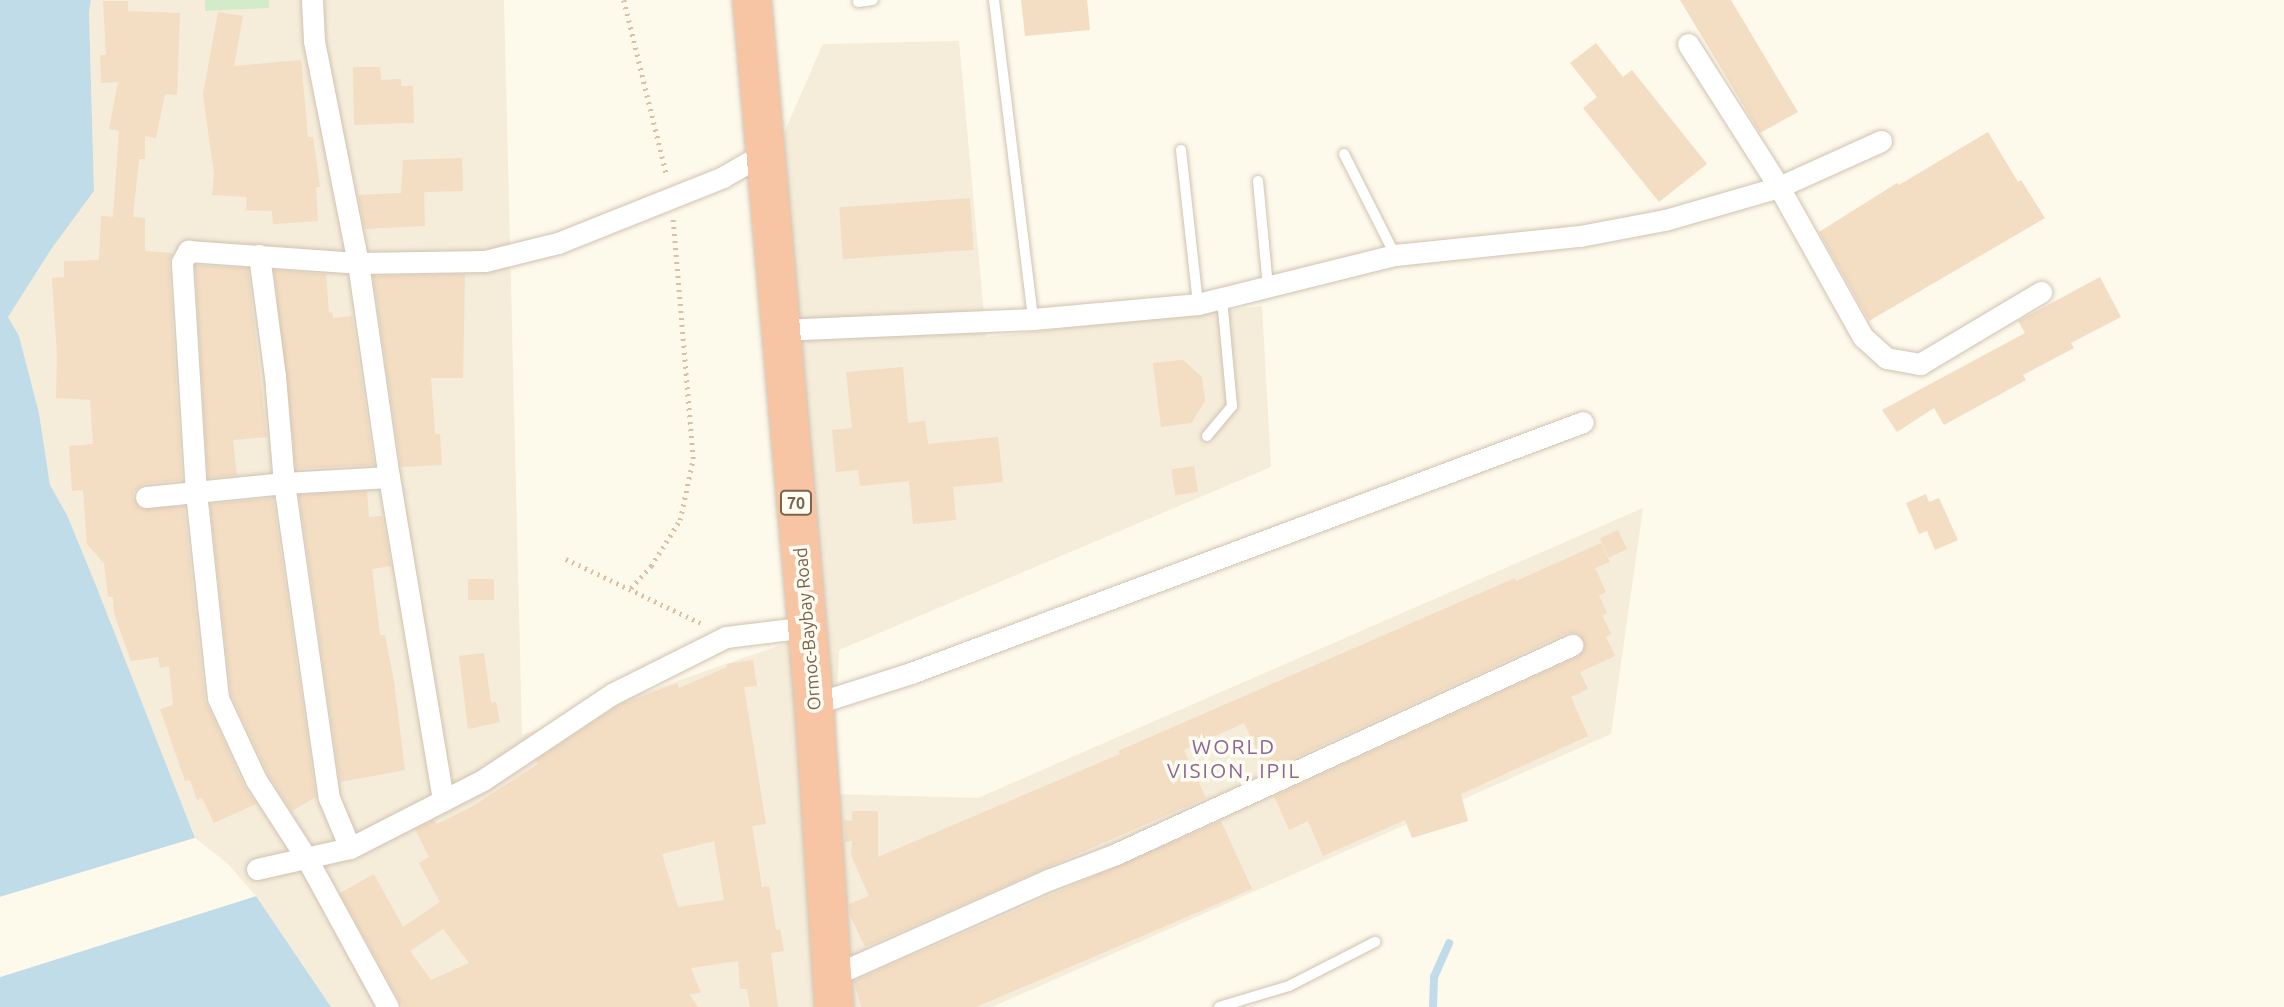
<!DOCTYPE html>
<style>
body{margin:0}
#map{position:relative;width:2284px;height:1007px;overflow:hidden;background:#fdf9eb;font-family:Ubuntu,sans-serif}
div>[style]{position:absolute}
.residential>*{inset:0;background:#f5ecda}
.green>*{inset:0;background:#d2ecc9}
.water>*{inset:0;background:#bfdce8}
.pier>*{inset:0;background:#fdf9eb}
.stream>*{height:8px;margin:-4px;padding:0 4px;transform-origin:4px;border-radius:4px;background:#bfdce8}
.building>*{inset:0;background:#f3ddc3;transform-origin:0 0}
.path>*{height:4.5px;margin-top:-2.25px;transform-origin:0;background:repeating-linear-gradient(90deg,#d9c0a5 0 2px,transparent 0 7px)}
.roads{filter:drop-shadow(0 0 2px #d0c2b0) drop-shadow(0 0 2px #d0c2b0)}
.lane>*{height:10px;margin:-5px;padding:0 5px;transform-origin:5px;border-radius:5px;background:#fff}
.street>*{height:21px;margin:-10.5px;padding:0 10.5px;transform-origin:10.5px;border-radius:10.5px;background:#fff}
.highway>*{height:38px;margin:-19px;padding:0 19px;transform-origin:19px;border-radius:19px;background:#f7c5a3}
span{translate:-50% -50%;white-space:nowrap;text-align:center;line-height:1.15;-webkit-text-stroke:7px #fffcf2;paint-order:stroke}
.shield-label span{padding:2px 5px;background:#fffcf2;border:2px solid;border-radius:5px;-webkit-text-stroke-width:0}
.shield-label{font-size:16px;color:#79634d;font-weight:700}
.street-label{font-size:18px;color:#79634d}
.quarter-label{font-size:21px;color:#8c6695;letter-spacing:2px}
</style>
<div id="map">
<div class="residential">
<div style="clip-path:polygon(91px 0,504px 0,522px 735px,801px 638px,784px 133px,823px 44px,959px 41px,986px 337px,1262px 306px,1271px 467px,839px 650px,833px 794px,978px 798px,1643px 508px,1611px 734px,992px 1007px,331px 1007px,256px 896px,227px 863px,195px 838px,97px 588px,67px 515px,50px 485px,39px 413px,19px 336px,8px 317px,52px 248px,94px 191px,89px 12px)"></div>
</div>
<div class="green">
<div style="clip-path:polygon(205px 0,269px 0,269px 8px,205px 11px)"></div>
</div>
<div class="water">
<div style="clip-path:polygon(0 0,91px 0,89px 12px,94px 191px,52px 248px,8px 317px,19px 336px,39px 413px,50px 485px,67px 515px,97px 588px,195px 838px,0 897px)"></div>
<div style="clip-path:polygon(256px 896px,331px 1007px,0 1007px,0 977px)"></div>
</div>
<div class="pier">
<div style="clip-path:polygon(195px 838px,196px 841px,0 901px,0 897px)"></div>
<div style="clip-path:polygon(254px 894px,256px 896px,0 977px,0 973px)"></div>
</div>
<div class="stream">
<div style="left:1433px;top:1007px;width:30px;rotate:-88deg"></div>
<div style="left:1434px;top:977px;width:37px;rotate:-66deg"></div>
</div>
<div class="building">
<div style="clip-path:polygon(1021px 0,1087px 0,1090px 30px,1025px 36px)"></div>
<div style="clip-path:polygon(1680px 0,1731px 0,1798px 112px,1760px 133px)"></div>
<div style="clip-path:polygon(103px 1px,128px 1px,128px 11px,180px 13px,177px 95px,165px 94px,156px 138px,145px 136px,145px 159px,139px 159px,133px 217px,145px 218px,145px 251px,172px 253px,169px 263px,182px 480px,144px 484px,134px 491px,133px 498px,141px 509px,184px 506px,205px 700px,244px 786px,256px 804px,214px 823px,202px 798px,197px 800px,190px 780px,185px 781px,160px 709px,173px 705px,169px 666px,160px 668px,158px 657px,131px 661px,114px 613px,113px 597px,108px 597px,104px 563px,87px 544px,83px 490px,72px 491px,69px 446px,93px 444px,90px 400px,56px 398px,57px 356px,52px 278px,64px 277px,64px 261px,99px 260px,101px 216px,113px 217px,119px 131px,109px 129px,118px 82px,101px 83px,100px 55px,106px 55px)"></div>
<div style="clip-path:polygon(218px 12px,243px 16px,234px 66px,301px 60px,308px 137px,313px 137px,320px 187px,316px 187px,318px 221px,273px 224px,272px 211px,246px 210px,247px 197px,212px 195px,214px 174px,203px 94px)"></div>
<div style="clip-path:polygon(1596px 43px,1623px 77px,1632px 70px,1707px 164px,1659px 202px,1583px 108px,1597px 97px,1570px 63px)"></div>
<div style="clip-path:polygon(353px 67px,380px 67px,381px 80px,401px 79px,401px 86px,413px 86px,414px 123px,354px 125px)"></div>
<div style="clip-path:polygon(1988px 132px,2018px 182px,2021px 180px,2045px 218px,1869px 321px,1819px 232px,1897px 183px,1899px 185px)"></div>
<div style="clip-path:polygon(462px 158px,463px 191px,424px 192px,425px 226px,365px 229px,358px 195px,401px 193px,403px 160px)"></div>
<div style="left:970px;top:198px;width:52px;height:131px;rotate:86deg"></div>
<div style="clip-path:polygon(195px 265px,248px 268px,267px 437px,233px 440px,237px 475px,208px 478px)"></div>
<div style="clip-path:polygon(274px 270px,326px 274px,329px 313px,332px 312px,333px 318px,352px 316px,374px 465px,296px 469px)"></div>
<div style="clip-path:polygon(465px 274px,463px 378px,431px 378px,435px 434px,440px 434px,442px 465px,401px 467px,373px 276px)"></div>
<div style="clip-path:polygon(2100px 277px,2121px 317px,2071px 343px,2074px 348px,2023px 375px,2026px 380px,1944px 425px,1934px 408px,1897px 432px,1882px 410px,2025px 333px,2018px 321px)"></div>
<div style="clip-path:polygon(1183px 360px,1202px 377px,1205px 401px,1191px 423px,1161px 427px,1153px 363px)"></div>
<div style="clip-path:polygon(903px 367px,908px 423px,925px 421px,928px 444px,998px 437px,1003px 482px,953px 487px,956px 520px,913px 524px,909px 481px,860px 486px,858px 470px,836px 472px,832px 430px,852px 428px,846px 372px)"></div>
<div style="left:1194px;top:466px;width:26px;height:23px;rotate:81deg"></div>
<div style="clip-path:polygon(367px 491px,369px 517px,382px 516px,391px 566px,372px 569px,380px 635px,385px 635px,394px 681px,405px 770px,340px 782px,299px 495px)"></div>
<div style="clip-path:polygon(1926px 494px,1929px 502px,1939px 498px,1958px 540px,1935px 550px,1927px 531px,1919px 534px,1906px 503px)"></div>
<div style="clip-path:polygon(273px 498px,316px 797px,292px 811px,268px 774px,231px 694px,210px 504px)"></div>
<div style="left:1618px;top:530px;width:21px;height:20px;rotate:65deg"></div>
<div style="clip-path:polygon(1601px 543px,1610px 562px,1595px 568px,1606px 592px,1599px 595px,1607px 613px,1602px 615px,1611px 634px,1606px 637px,1615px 656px,1580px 672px,1588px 689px,1571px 697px,1588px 736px,1461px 794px,1468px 821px,1412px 838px,1405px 820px,1323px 856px,1308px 821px,1289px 830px,1274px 796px,1577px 657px,1585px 646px,1579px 634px,1567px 633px,1266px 771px,1244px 723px,1184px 750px,1206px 798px,865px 947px,850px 915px,849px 904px,869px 896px,851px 855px,852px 841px,845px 842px,844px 820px,852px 821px,852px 811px,878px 811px,878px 857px,1120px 754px,1118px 751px,1515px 578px,1516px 581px)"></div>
<div style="left:468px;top:579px;width:26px;height:21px"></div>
<div style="clip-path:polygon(484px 653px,491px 703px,496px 702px,500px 722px,468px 729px,459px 656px)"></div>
<div style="clip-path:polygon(evenodd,753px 660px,757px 686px,744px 687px,766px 824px,752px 826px,762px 887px,769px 886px,776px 930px,780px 929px,784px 951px,771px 953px,778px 1007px,750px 1007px,747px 989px,740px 989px,738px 961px,691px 968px,701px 993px,689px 994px,698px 1007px,403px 1007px,340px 893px,374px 874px,403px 927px,440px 902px,419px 863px,429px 857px,415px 829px,434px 820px,437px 824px,473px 806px,538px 764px,536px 760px,619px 705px,677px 683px,679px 688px,727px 667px,727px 664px,753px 660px,714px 841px,724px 900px,678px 907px,662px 854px,714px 841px,753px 660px,443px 929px,469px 963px,431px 980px,410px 951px,443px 929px)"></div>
<div style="clip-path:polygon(1221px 821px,1252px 889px,976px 1007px,861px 1007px,854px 981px)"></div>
</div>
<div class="path">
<div style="left:624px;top:0;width:181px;rotate:76.3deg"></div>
<div style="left:566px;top:559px;width:149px;rotate:25.4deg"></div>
<div style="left:631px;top:588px;width:30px;rotate:-48deg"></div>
<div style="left:651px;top:566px;width:54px;rotate:-57.8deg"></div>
<div style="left:680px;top:520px;width:62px;rotate:-78deg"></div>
<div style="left:693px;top:459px;width:241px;rotate:-94.8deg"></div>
</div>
<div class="roads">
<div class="lane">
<div style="left:994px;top:0;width:321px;rotate:83deg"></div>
<div style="left:858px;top:2px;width:15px;rotate:-8deg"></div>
<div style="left:1181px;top:150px;width:155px;rotate:83.7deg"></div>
<div style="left:1344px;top:154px;width:113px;rotate:63.2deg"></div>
<div style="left:1258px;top:181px;width:105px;rotate:84.6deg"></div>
<div style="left:1207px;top:436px;width:39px;rotate:-50deg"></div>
<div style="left:1232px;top:406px;width:107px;rotate:-95.3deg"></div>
<div style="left:1219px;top:1007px;width:73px;rotate:-16.7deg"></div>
<div style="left:1289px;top:986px;width:97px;rotate:-27.1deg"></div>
</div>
<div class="street">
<div style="left:312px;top:0;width:41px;rotate:87.2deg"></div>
<div style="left:314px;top:41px;width:226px;rotate:78.8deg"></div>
<div style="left:358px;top:263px;width:216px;rotate:81.8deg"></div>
<div style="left:389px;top:477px;width:328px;rotate:80.5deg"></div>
<div style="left:1688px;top:44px;width:169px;rotate:57.5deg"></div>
<div style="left:1779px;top:187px;width:172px;rotate:60.8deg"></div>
<div style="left:1863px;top:337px;width:31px;rotate:42deg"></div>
<div style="left:1886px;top:358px;width:35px;rotate:10deg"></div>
<div style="left:1920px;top:364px;width:141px;rotate:-30.8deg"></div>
<div style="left:259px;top:255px;width:122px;rotate:82.5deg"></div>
<div style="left:275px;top:376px;width:107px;rotate:85.2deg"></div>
<div style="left:284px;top:483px;width:318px;rotate:81.9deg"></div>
<div style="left:329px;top:798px;width:54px;rotate:67.2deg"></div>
<div style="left:780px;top:330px;width:253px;rotate:-2.5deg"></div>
<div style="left:1033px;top:319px;width:166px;rotate:-5.2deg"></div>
<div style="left:1198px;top:304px;width:203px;rotate:-14deg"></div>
<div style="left:1395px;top:255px;width:186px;rotate:-5.9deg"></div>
<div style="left:1580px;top:236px;width:86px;rotate:-10.7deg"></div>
<div style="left:1665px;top:220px;width:119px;rotate:-16.1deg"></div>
<div style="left:1779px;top:187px;width:112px;rotate:-24.3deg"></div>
<div style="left:146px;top:497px;width:139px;rotate:-5.8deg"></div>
<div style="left:284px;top:483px;width:105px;rotate:-3.3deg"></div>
<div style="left:814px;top:704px;width:102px;rotate:-17.7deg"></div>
<div style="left:911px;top:673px;width:717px;rotate:-20.48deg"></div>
<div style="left:257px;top:869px;width:95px;rotate:-12.7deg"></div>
<div style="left:350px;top:848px;width:149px;rotate:-27.1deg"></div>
<div style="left:483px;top:780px;width:155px;rotate:-33.7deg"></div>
<div style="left:612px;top:694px;width:127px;rotate:-26.6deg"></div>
<div style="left:726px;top:637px;width:83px;rotate:-7deg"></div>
<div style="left:830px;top:977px;width:239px;rotate:-24deg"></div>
<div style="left:1048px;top:880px;width:73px;rotate:-20.9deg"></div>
<div style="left:1116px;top:854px;width:502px;rotate:-24.62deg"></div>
<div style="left:388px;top:1007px;width:169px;rotate:-118.7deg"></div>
<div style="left:307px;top:859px;width:94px;rotate:-122.8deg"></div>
<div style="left:256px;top:780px;width:90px;rotate:-114.9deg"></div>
<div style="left:218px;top:698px;width:206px;rotate:-96.1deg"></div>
<div style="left:196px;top:493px;width:231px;rotate:-93.5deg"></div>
<div style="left:182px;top:262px;width:13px;rotate:-61deg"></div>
<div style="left:188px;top:251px;width:170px;rotate:4deg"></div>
<div style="left:358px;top:263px;width:127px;rotate:-0.9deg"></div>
<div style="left:485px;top:261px;width:75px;rotate:-13.9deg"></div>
<div style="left:558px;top:243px;width:178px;rotate:-21.8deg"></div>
<div style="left:723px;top:177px;width:50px;rotate:-30.2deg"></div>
</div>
<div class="highway">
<div style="left:752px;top:0;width:707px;rotate:84.97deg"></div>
<div style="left:814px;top:704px;width:304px;rotate:86.2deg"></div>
</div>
</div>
<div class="shield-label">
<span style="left:796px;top:503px">70</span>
</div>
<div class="street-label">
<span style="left:807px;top:629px;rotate:-95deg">Ormoc-Baybay Road</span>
</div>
<div class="quarter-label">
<span style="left:1234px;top:758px">WORLD<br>VISION, IPIL</span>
</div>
</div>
